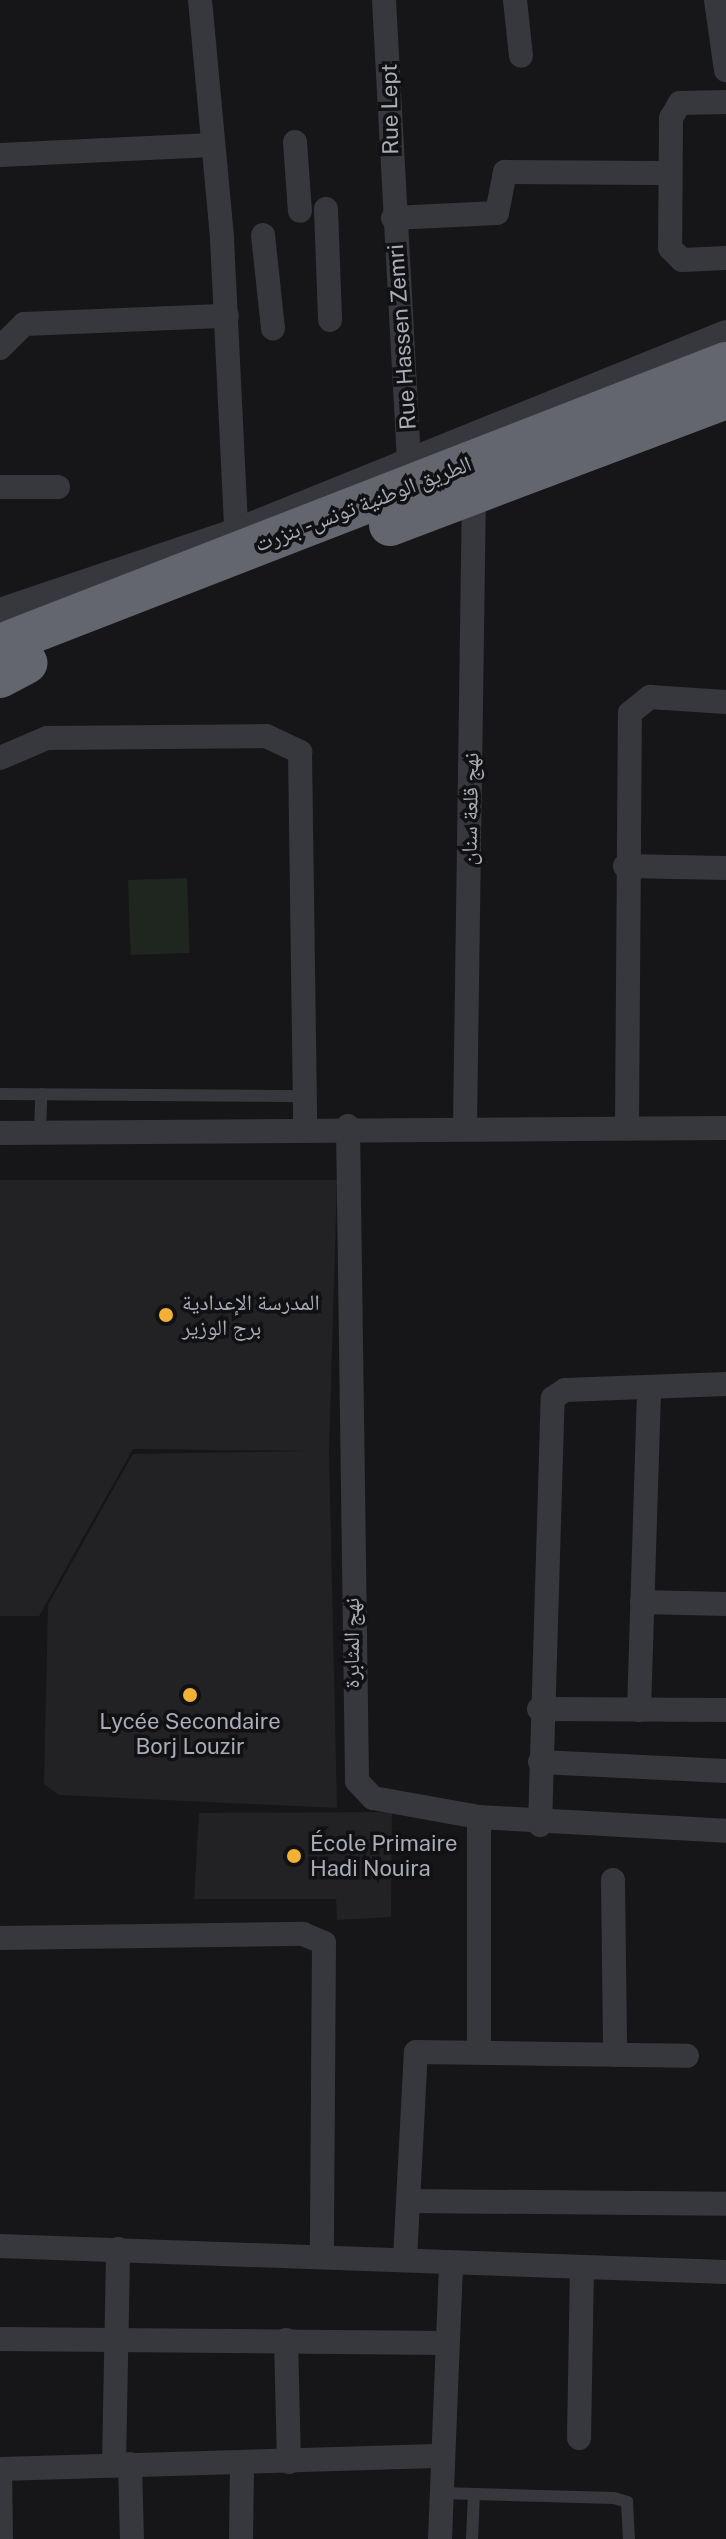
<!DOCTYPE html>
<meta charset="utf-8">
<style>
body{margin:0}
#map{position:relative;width:726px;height:2539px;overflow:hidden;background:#161618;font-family:"Public Sans","Noto Naskh Arabic",sans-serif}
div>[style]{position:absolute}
.built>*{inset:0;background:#222225}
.green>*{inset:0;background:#1e261f;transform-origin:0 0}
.lane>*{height:12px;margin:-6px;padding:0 6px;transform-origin:6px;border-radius:6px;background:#37383d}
.street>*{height:24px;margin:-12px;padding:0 12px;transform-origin:12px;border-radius:12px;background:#37383d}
.highway>*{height:42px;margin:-21px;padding:0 21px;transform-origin:21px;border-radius:21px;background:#63666e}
.dots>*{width:22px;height:22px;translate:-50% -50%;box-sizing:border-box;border:4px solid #111113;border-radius:50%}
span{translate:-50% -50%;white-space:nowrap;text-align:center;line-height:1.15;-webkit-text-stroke:7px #111113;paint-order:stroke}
.street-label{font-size:22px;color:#a8adb8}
.poi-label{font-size:22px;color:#a8adb8}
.left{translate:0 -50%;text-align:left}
</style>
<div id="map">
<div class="built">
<div style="clip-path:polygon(0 1180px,337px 1180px,329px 1451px,337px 1808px,59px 1795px,44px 1784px,48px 1605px,133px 1454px,311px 1451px,133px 1449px,39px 1616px,0 1616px)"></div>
<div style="clip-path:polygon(392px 1812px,391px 1917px,337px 1920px,336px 1899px,194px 1899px,199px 1813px)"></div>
</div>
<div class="green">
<div style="left:187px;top:878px;width:75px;height:59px;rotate:88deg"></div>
</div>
<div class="lane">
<div style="left:0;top:1094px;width:305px;rotate:0.4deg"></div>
<div style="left:40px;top:1132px;width:38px;rotate:-88deg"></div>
<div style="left:442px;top:2493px;width:172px;rotate:1.7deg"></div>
<div style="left:614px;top:2498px;width:14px;rotate:17deg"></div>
<div style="left:627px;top:2502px;width:37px;rotate:87deg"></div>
<div style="left:472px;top:2539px;width:45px;rotate:-87.5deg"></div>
</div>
<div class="street">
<div style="left:200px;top:0;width:240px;rotate:84.7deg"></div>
<div style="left:222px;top:239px;width:291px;rotate:87.2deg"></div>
<div style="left:384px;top:0;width:456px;rotate:86.9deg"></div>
<div style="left:515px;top:0;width:56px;rotate:83.9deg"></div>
<div style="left:716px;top:0;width:71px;rotate:81.9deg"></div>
<div style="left:726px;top:102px;width:46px;rotate:178.8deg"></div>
<div style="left:680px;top:103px;width:17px;rotate:121deg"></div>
<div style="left:671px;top:118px;width:130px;rotate:90.4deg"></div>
<div style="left:670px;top:248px;width:17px;rotate:45deg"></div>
<div style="left:682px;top:260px;width:44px;rotate:-2.6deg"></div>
<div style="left:295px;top:142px;width:69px;rotate:85.9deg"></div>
<div style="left:0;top:155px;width:212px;rotate:-2.7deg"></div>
<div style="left:326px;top:209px;width:111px;rotate:87.9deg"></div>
<div style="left:393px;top:218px;width:104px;rotate:-2.8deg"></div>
<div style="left:497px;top:213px;width:42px;rotate:-79deg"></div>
<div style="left:505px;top:172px;width:152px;rotate:0.4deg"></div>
<div style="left:263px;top:235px;width:94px;rotate:83.9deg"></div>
<div style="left:0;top:348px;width:34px;rotate:-45deg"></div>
<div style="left:24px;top:324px;width:203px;rotate:-2.3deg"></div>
<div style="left:0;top:487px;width:58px"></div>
<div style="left:0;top:610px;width:249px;rotate:-18.7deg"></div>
<div style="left:236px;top:530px;width:528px;rotate:-22deg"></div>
<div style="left:0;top:758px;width:51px;rotate:-23.1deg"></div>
<div style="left:47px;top:738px;width:219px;rotate:-0.5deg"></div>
<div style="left:266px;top:736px;width:38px;rotate:25deg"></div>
<div style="left:300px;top:752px;width:374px;rotate:89.2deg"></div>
<div style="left:625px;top:866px;width:101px;rotate:1.1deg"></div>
<div style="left:348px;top:1126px;width:655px;rotate:89.21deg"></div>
<div style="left:357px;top:1781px;width:23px;rotate:47deg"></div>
<div style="left:373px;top:1798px;width:108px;rotate:10.2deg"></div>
<div style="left:479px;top:1817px;width:247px;rotate:3.2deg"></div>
<div style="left:465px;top:1126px;width:634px;rotate:-89.19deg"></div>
<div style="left:627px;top:1128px;width:415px;rotate:-89.6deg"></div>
<div style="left:630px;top:713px;width:26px;rotate:-39deg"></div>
<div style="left:650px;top:697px;width:76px;rotate:3.8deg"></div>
<div style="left:0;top:1133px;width:726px;rotate:-0.39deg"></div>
<div style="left:642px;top:1602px;width:84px;rotate:1.4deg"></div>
<div style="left:539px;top:1709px;width:187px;rotate:0.3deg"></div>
<div style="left:639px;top:1710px;width:323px;rotate:-88.2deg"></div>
<div style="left:540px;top:1762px;width:186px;rotate:2.8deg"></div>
<div style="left:479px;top:1817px;width:235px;rotate:90deg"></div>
<div style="left:540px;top:1825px;width:427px;rotate:-88.3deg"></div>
<div style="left:553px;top:1398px;width:14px;rotate:-34deg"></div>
<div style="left:565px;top:1390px;width:161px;rotate:-2.1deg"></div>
<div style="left:613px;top:1880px;width:175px;rotate:89.3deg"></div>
<div style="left:0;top:1938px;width:303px;rotate:-0.8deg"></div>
<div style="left:303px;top:1934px;width:23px;rotate:23deg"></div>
<div style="left:324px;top:1943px;width:311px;rotate:90.4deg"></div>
<div style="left:409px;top:2201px;width:317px;rotate:0.5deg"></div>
<div style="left:0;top:2246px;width:726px;rotate:2.05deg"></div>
<div style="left:405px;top:2259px;width:207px;rotate:-87deg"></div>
<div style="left:416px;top:2052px;width:271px;rotate:0.8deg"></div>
<div style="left:0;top:2339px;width:447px;rotate:0.5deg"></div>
<div style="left:286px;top:2340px;width:122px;rotate:88.6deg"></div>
<div style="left:579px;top:2438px;width:171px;rotate:-89deg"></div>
<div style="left:114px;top:2464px;width:215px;rotate:-88.9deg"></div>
<div style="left:130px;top:2464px;width:75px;rotate:88.5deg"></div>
<div style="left:0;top:2469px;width:443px;rotate:-1.7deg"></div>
<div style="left:0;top:2469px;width:70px;rotate:89.2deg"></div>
<div style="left:241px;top:2539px;width:76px;rotate:-89.2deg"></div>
<div style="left:440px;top:2539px;width:276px;rotate:-87.7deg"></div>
</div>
<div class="highway">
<div style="left:390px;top:525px;width:359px;rotate:-20.7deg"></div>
<div style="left:0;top:645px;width:779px;rotate:-21.23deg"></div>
<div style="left:0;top:677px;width:30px;rotate:-28deg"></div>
</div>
<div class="dots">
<div style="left:166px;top:1315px;background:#f2b134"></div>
<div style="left:190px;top:1695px;background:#f2b134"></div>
<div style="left:294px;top:1856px;background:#f2b134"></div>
</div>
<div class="street-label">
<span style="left:390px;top:109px;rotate:-91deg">Rue Lept</span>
<span style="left:402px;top:337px;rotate:-94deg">Rue Hassen Zemri</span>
<span style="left:363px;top:504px;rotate:-21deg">الطريق الوطنية تونس - بنزرت</span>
<span style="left:470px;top:809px;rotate:-89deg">نهج قلعة سنان</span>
<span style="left:352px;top:1643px;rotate:-90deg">نهج المثابرة</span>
</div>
<div class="poi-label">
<span class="left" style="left:182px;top:1315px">المدرسة الإعدادية<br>برج الوزير</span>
<span style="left:190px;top:1734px">Lycée Secondaire<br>Borj Louzir</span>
<span class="left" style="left:310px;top:1856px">École Primaire<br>Hadi Nouira</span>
</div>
</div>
